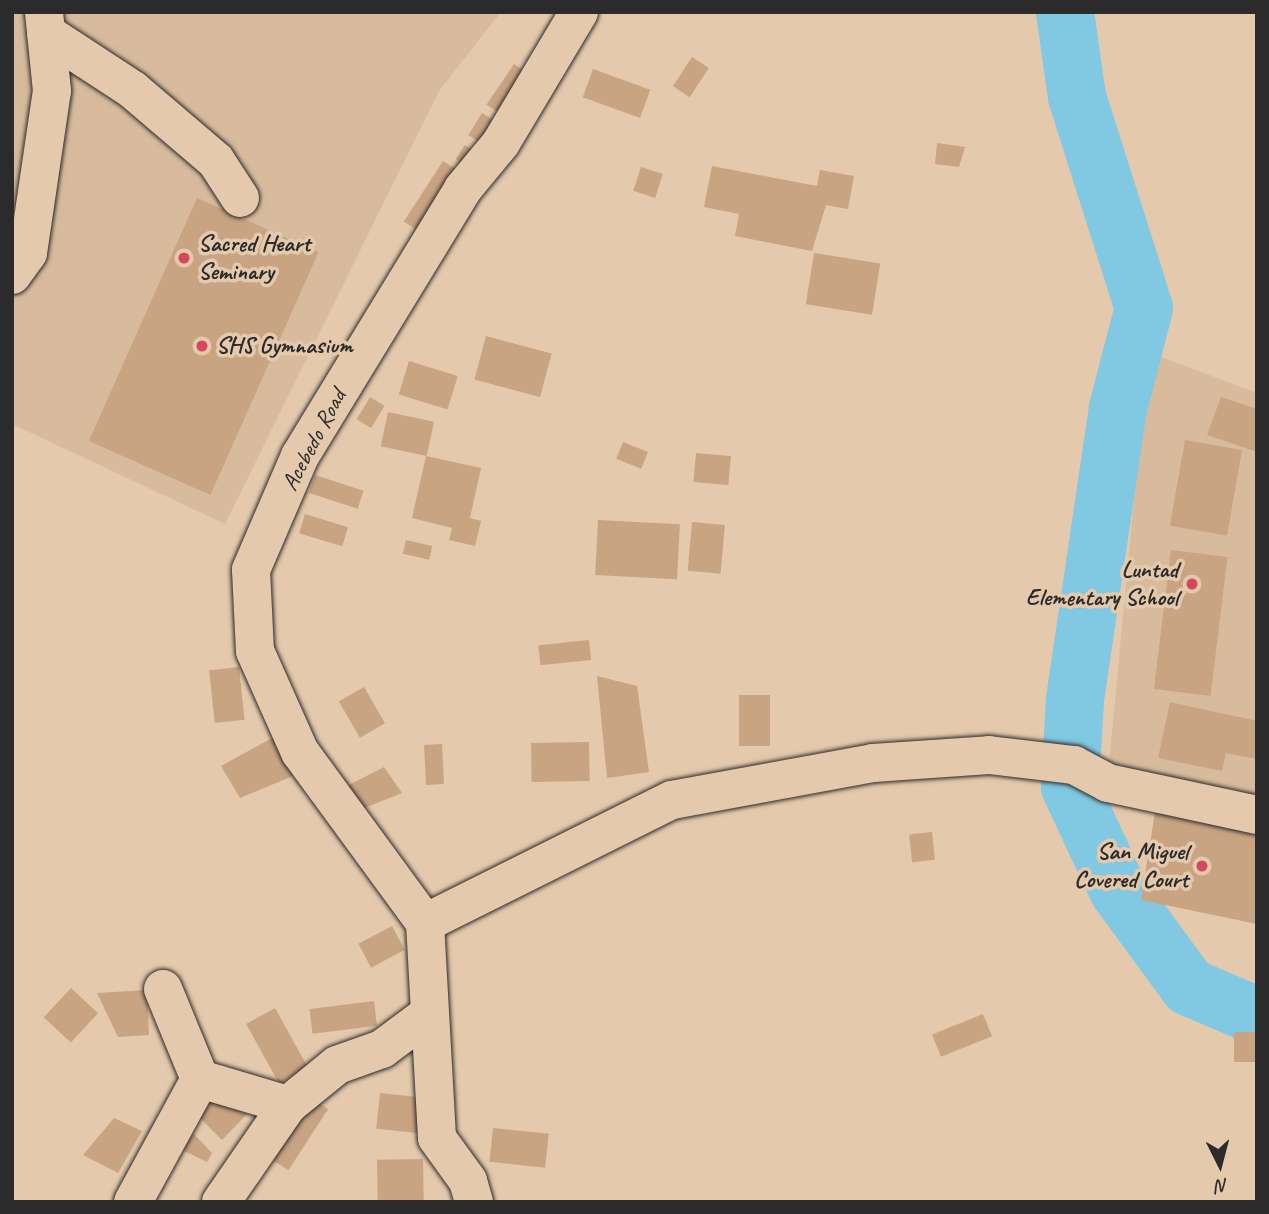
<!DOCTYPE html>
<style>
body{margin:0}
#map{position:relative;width:1269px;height:1214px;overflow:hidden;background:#e4c9ac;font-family:Caveat,sans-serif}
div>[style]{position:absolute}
.built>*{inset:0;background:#d8bb9d}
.river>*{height:58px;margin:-29px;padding:0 29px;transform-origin:29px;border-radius:29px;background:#81c8e2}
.building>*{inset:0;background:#c9a482;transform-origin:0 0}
.roads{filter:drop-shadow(0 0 2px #2b2b2b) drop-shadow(0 0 2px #2b2b2b)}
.minor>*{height:38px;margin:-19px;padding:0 19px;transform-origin:19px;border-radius:19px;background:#e4c9ac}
.dots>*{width:19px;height:19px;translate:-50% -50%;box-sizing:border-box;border:4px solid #e4c9ac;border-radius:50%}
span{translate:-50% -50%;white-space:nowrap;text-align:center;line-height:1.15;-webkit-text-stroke:7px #e4c9ac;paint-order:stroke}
.poi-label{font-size:24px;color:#2b2b2b;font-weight:700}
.left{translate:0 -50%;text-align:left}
.right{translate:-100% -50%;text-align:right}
.street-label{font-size:24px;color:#2b2b2b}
.frame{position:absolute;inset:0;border:14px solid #2b2b2b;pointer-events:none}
.north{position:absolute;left:1185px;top:1130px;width:70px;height:70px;-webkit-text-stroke:5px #e4c9ac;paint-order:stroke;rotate:174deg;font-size:19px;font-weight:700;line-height:28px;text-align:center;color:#2b2b2b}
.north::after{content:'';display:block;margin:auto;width:24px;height:32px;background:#2b2b2b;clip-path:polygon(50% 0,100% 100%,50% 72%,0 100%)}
</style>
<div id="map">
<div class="built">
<div style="clip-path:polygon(12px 12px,501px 12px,439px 91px,225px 524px,12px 424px)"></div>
<div style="clip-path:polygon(1148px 352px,1257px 393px,1257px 798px,1108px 775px)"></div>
</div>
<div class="river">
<div style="left:1065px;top:12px;width:86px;rotate:82deg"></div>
<div style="left:1077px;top:97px;width:221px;rotate:72.4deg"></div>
<div style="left:1144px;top:308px;width:103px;rotate:104.6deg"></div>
<div style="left:1118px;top:408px;width:295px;rotate:98.4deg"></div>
<div style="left:1075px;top:700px;width:87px;rotate:93.3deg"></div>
<div style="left:1070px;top:787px;width:114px;rotate:65deg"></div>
<div style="left:1118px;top:890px;width:120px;rotate:53.8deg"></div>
<div style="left:1189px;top:987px;width:74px;rotate:23.1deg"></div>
</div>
<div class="building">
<div style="left:692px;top:57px;width:20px;height:35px;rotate:33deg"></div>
<div style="left:514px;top:64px;width:18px;height:49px;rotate:34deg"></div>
<div style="left:593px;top:69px;width:61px;height:30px;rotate:20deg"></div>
<div style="left:482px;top:113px;width:15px;height:26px;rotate:32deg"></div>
<div style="clip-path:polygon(937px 143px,965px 147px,959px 167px,935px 164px)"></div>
<div style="left:465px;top:145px;width:17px;height:17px;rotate:33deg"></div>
<div style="left:443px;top:161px;width:27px;height:72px;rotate:33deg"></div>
<div style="clip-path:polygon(712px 166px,817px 186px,820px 170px,854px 176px,848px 209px,826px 205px,812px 251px,735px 236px,739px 214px,704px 207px)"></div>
<div style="left:641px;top:167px;width:23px;height:25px;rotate:18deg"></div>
<div style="left:197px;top:198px;width:133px;height:266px;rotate:24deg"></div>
<div style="left:814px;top:253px;width:67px;height:52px;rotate:9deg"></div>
<div style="left:486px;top:336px;width:68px;height:45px;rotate:15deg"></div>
<div style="left:409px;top:361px;width:51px;height:35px;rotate:17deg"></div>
<div style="left:370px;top:397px;width:17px;height:26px;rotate:31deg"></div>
<div style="clip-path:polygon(1221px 397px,1257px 409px,1257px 452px,1207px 435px)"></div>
<div style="left:388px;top:412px;width:47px;height:35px;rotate:12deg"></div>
<div style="left:1185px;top:440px;width:58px;height:87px;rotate:10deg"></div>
<div style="left:623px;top:442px;width:27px;height:18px;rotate:22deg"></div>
<div style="left:696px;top:453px;width:35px;height:29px;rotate:5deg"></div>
<div style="clip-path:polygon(426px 456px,481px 468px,470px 518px,481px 521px,475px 546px,449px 540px,452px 528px,412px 518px)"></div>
<div style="left:315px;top:475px;width:51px;height:19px;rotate:18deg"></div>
<div style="left:305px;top:514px;width:45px;height:20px;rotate:17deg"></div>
<div style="left:598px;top:520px;width:82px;height:55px;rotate:3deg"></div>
<div style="left:692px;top:522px;width:33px;height:49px;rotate:5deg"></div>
<div style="left:406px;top:540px;width:27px;height:14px;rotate:13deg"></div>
<div style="left:1171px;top:550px;width:57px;height:140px;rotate:7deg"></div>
<div style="left:589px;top:640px;width:20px;height:51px;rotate:84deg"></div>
<div style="left:239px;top:667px;width:53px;height:30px;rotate:84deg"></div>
<div style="clip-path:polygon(597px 676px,637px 686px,649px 772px,607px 778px)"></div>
<div style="left:364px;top:687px;width:42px;height:29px;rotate:60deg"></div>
<div style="left:739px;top:695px;width:31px;height:51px"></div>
<div style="clip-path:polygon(1170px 702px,1257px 721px,1257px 759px,1226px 753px,1222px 771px,1158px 758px)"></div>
<div style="clip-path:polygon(274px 737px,293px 776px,240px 798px,221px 766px)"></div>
<div style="left:589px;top:742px;width:39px;height:58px;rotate:89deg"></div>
<div style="left:442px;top:744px;width:40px;height:18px;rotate:87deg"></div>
<div style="clip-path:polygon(384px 767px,402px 793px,354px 812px,341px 789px)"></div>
<div style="clip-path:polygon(1155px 812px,1257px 833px,1257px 924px,1141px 900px)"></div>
<div style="left:932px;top:832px;width:28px;height:23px;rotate:84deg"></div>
<div style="left:392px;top:926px;width:27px;height:38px;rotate:62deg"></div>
<div style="left:71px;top:988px;width:37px;height:40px;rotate:43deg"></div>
<div style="clip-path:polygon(147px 990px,149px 1035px,118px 1037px,97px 993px)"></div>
<div style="left:374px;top:1001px;width:25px;height:65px;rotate:83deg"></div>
<div style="left:275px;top:1008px;width:68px;height:33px;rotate:61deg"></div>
<div style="left:983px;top:1014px;width:24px;height:55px;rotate:68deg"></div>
<div style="left:1257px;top:1032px;width:30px;height:23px;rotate:90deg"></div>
<div style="left:380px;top:1093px;width:46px;height:36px;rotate:6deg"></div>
<div style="left:308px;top:1096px;width:24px;height:73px;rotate:33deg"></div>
<div style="clip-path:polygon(217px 1097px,247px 1114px,222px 1140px,198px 1116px)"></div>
<div style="clip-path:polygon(114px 1118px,142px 1131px,118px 1173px,83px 1155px)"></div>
<div style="left:493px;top:1128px;width:56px;height:34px;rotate:6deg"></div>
<div style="clip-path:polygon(194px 1134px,212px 1153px,207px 1162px,176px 1147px)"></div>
<div style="left:423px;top:1159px;width:43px;height:46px;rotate:89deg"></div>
</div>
<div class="roads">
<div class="minor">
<div style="left:579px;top:12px;width:152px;rotate:120.8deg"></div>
<div style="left:501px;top:143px;width:60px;rotate:129.6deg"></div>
<div style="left:463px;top:189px;width:313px;rotate:121.4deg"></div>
<div style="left:300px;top:456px;width:124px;rotate:113.3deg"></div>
<div style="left:251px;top:570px;width:81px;rotate:87.2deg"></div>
<div style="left:255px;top:651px;width:111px;rotate:66deg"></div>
<div style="left:300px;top:752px;width:212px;rotate:53.8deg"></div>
<div style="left:425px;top:923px;width:276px;rotate:-26.5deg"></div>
<div style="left:672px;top:800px;width:204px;rotate:-10.4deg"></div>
<div style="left:873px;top:763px;width:116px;rotate:-3.9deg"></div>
<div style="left:989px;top:755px;width:86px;rotate:6.7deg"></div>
<div style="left:1074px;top:765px;width:38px;rotate:28deg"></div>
<div style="left:1108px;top:783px;width:152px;rotate:12.1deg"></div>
<div style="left:46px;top:33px;width:104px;rotate:33.2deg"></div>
<div style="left:133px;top:90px;width:109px;rotate:40.5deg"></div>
<div style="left:216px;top:161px;width:44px;rotate:57deg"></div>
<div style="left:12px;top:275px;width:27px;rotate:-54deg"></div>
<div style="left:28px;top:253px;width:164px;rotate:-81.6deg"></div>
<div style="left:52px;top:91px;width:79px;rotate:-95.8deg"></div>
<div style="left:425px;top:923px;width:215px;rotate:86.8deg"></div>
<div style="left:437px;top:1138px;width:53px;rotate:54.2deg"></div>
<div style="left:468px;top:1181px;width:22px;rotate:74deg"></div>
<div style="left:163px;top:989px;width:97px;rotate:67.7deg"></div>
<div style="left:200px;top:1079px;width:92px;rotate:16.5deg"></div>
<div style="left:133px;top:1202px;width:140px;rotate:-61.4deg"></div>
<div style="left:221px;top:1202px;width:118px;rotate:-55.4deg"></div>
<div style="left:288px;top:1105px;width:63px;rotate:-39.2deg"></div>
<div style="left:337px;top:1065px;width:48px;rotate:-19.6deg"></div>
<div style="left:382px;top:1049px;width:59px;rotate:-36.7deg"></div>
</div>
</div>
<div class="dots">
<div style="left:184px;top:258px;background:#d1495b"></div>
<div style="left:202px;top:346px;background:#d1495b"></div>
<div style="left:1192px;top:584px;background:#d1495b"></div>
<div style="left:1202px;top:866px;background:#d1495b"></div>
</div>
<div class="poi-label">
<span class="left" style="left:198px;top:258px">Sacred Heart<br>Seminary</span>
<span class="left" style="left:216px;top:346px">SHS Gymnasium</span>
<span class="right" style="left:1178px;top:584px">Luntad<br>Elementary School</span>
<span class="right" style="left:1188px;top:866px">San Miguel<br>Covered Court</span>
</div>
<div class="street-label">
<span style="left:314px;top:440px;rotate:-62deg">Acebedo Road</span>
</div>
<div class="frame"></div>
<div class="north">N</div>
</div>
